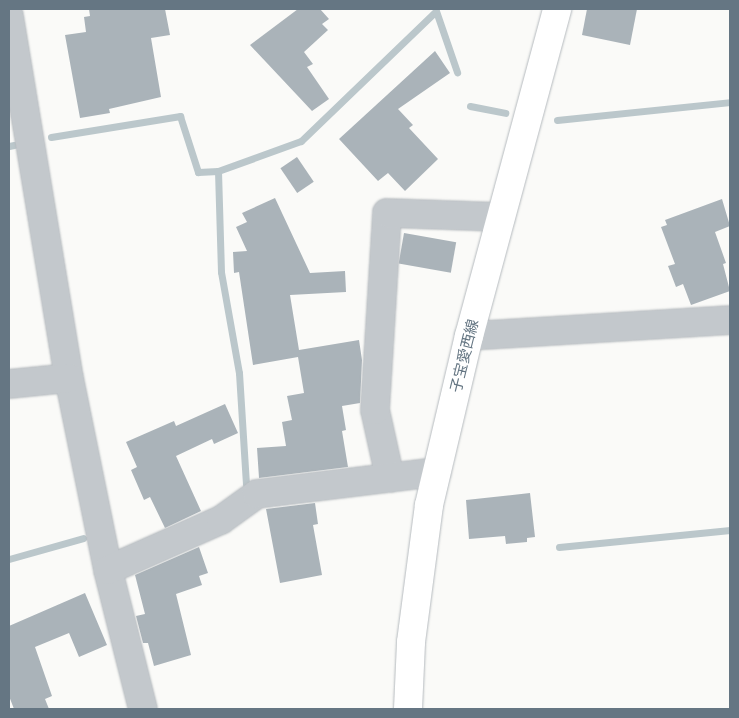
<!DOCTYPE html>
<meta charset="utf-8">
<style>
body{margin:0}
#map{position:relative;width:739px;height:718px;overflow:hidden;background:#fafaf8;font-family:"Work Sans","Noto Sans JP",sans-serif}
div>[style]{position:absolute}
.stream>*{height:7px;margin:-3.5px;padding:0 3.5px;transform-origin:3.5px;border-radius:3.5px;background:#bbc7cb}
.building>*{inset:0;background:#aab3b9;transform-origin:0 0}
.roads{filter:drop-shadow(0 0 1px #b5babe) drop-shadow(0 0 1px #b5babe)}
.minor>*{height:28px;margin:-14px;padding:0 14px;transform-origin:14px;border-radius:14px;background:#c3c8cc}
.major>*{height:28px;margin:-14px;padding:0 14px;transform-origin:14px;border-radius:14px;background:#fff}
span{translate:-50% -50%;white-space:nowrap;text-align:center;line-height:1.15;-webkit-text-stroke:5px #fff;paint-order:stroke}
.street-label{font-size:15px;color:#657683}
.frame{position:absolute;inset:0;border:10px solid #657683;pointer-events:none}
</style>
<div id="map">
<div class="stream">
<div style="left:470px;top:106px;width:36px;rotate:11deg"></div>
<div style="left:557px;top:120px;width:174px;rotate:-5.9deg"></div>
<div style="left:51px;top:137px;width:131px;rotate:-9.2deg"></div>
<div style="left:180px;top:116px;width:59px;rotate:72.2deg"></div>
<div style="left:198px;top:172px;width:20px;rotate:-3deg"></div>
<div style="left:218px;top:171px;width:88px;rotate:-19.9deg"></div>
<div style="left:301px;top:141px;width:187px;rotate:-43.9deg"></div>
<div style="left:436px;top:11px;width:65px;rotate:71deg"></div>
<div style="left:9px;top:146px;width:5px;rotate:-11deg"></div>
<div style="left:218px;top:171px;width:101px;rotate:88.3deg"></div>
<div style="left:221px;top:272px;width:103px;rotate:79.9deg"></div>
<div style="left:239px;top:373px;width:111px;rotate:86.4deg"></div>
<div style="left:559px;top:547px;width:172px;rotate:-5.7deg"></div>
<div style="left:9px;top:559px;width:77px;rotate:-15.8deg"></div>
</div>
<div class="building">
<div style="clip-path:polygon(89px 9px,165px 9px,170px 35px,151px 38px,161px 97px,109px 109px,110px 113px,80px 118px,65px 35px,86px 32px,84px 17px,90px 16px)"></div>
<div style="clip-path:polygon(298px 9px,320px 9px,329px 19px,322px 24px,328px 30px,304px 52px,313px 64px,307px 67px,329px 99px,312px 111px,250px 45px)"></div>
<div style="clip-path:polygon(587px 9px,637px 9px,630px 45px,582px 35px)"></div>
<div style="clip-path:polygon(435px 51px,450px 73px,398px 109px,413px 125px,409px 128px,438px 159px,405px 191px,388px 173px,378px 181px,339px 139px)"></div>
<div style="left:297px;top:157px;width:30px;height:20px;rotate:56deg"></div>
<div style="clip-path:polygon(275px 198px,310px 273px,345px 271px,346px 292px,290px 295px,299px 350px,359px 340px,362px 360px,360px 403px,342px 406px,346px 430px,342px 431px,348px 467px,259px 478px,257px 448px,286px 446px,282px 422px,292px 420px,287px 396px,304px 393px,298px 357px,253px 365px,239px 272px,234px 273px,233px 252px,247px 251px,236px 227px,247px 222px,242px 213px)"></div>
<div style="clip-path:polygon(722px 199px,730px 226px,715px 232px,726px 263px,723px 264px,730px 291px,691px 305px,683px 284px,676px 287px,668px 266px,675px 264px,661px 227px,667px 225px,665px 220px)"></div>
<div style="left:404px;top:233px;width:53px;height:31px;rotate:10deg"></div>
<div style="clip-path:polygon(225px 404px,238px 433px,214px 444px,212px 439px,176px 456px,201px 511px,165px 528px,150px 497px,144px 500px,131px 470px,137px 467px,126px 442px,174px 421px,176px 426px)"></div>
<div style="clip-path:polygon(530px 493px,535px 537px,527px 538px,527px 542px,506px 544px,505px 536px,469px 539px,466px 500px)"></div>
<div style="clip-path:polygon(315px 503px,318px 524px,313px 525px,322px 575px,280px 583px,266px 509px)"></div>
<div style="clip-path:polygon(199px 547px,208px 573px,199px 576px,202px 585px,176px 594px,191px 655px,154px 666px,148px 643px,143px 643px,136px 616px,145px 614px,135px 575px)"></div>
<div style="clip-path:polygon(85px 593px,107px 645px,79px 657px,69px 633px,35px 647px,52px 696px,45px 699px,49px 709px,14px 709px,9px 696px,9px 626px)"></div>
</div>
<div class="roads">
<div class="minor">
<div style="left:9px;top:16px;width:367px;rotate:80.6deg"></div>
<div style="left:69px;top:378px;width:196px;rotate:78.5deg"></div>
<div style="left:108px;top:570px;width:143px;rotate:75.9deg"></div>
<div style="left:469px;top:336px;width:261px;rotate:-3.5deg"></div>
<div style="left:9px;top:384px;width:60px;rotate:-5.7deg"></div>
<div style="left:390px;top:478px;width:70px;rotate:-102.4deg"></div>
<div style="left:375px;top:410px;width:197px;rotate:-86.5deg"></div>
<div style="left:387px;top:213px;width:114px;rotate:2deg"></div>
<div style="left:108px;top:570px;width:124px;rotate:-23.9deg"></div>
<div style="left:221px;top:520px;width:44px;rotate:-35.8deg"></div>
<div style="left:257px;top:494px;width:181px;rotate:-7deg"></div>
</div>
<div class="major">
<div style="left:408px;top:709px;width:67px;rotate:-87.4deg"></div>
<div style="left:411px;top:642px;width:138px;rotate:-82.5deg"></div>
<div style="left:429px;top:505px;width:174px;rotate:-76.7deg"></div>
<div style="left:469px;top:336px;width:339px;rotate:-74.9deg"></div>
</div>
</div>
<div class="street-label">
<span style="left:465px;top:356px;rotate:-76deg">子宝愛西線</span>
</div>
<div class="frame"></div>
</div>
